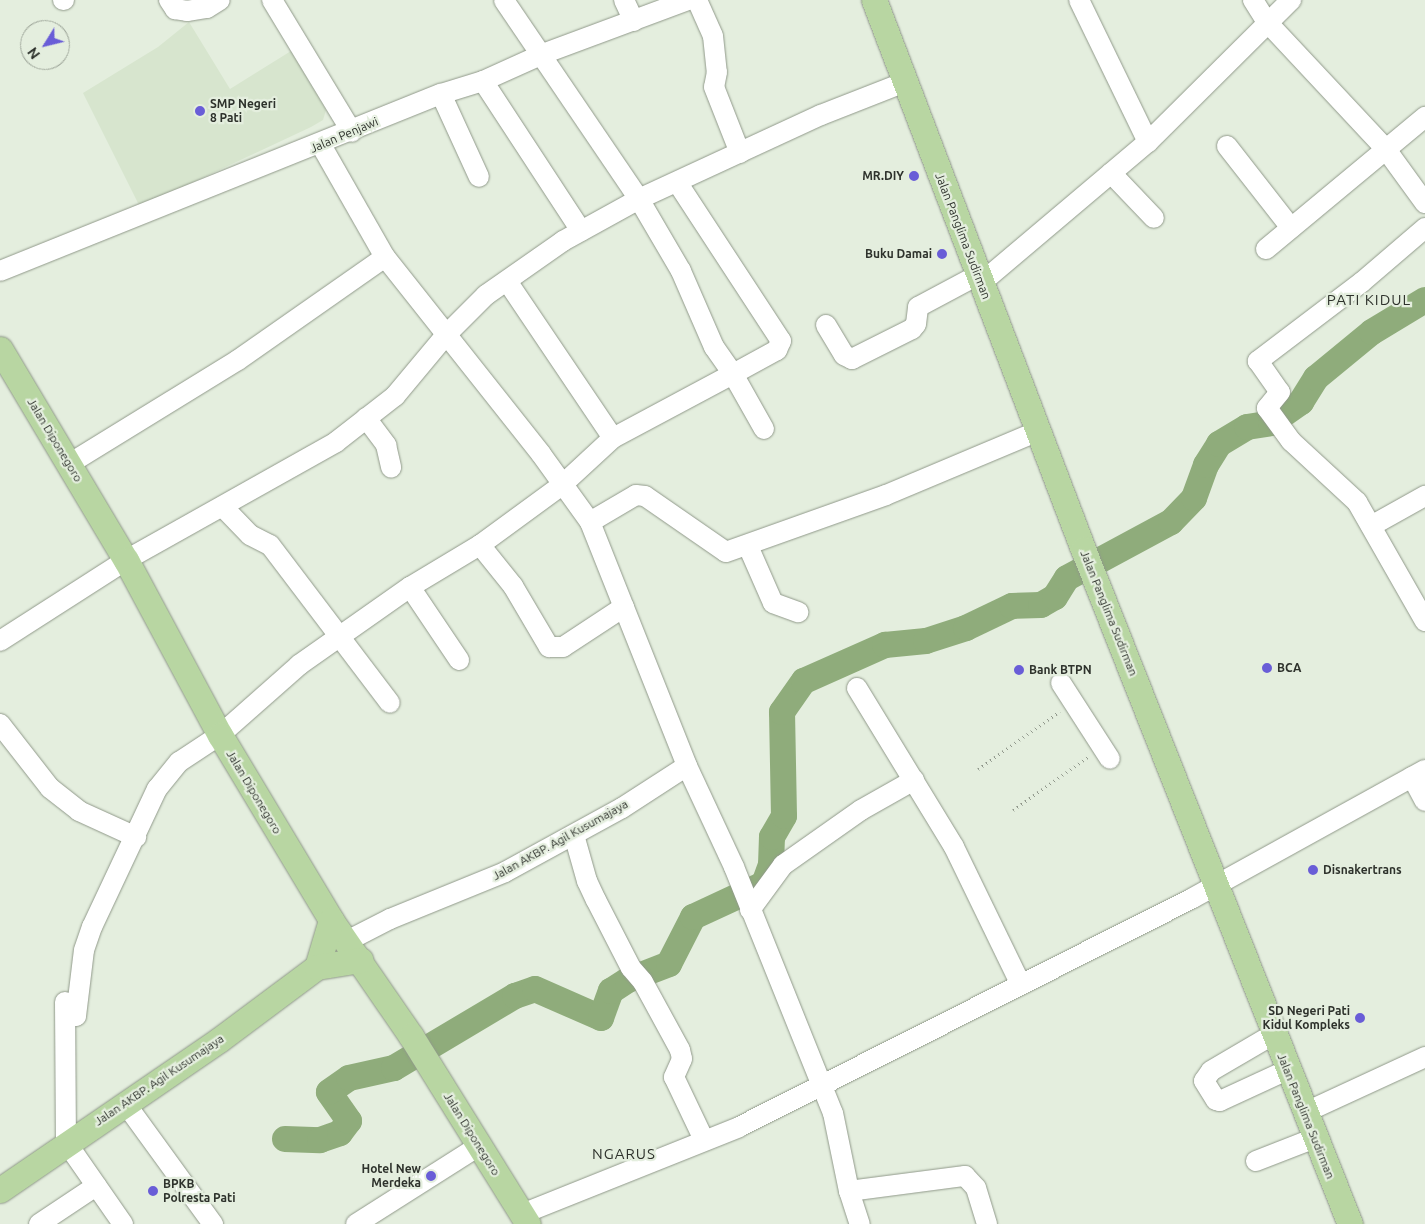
<!DOCTYPE html>
<style>
body{margin:0}
#map{position:relative;width:1425px;height:1224px;overflow:hidden;background:#e4eede;font-family:Ubuntu,sans-serif}
div>[style]{position:absolute}
.built>*{inset:0;background:#d7e5ce}
.river>*{height:26px;margin:-13px;padding:0 13px;transform-origin:13px;border-radius:13px;background:#8fac7b}
.path>*{height:2.5px;margin-top:-1.25px;transform-origin:0;background:repeating-linear-gradient(90deg,#90978b 0 1px,transparent 0 5px)}
.roads{filter:drop-shadow(0 0 1px #90998a) drop-shadow(0 0 1px #90998a)}
.minor>*{height:20px;margin:-10px;padding:0 10px;transform-origin:10px;border-radius:10px;background:#fff}
.major>*{height:25px;margin:-12.5px;padding:0 12.5px;transform-origin:12.5px;border-radius:12.5px;background:#b8d6a2}
.dots>*{width:14px;height:14px;translate:-50% -50%;box-sizing:border-box;border:2px solid #e4eede;border-radius:50%}
span{translate:-50% -50%;white-space:nowrap;text-align:center;line-height:1.15;-webkit-text-stroke:4.5px #e4eede;paint-order:stroke}
.poi-label{font-size:12px;color:#2e322c;font-weight:700}
.left{translate:0 -50%;text-align:left}
.right{translate:-100% -50%;text-align:right}
.street-label{font-size:12px;color:#2e322c}
.quarter-label{font-size:15px;color:#2e322c;letter-spacing:1px}
.north{position:absolute;left:20px;top:20px;width:50px;height:50px;box-sizing:border-box;background:#e4eede;border:1px solid #9ba397;border-radius:50%;rotate:234deg;font-size:14px;font-weight:700;line-height:20px;text-align:center;color:#2e322c}
.north::after{content:'';display:block;margin:auto;width:18px;height:22px;background:#695dd7;clip-path:polygon(50% 0,100% 100%,50% 72%,0 100%)}
</style>
<div id="map">
<div class="built">
<div style="clip-path:polygon(189px 22px,230px 89px,291px 51px,326px 110px,323px 120px,311px 127px,140px 207px,83px 93px,158px 47px)"></div>
</div>
<div class="river">
<div style="left:285px;top:1139px;width:35px;rotate:2deg"></div>
<div style="left:320px;top:1140px;width:21px;rotate:-19deg"></div>
<div style="left:340px;top:1133px;width:15px;rotate:-53deg"></div>
<div style="left:349px;top:1121px;width:35px;rotate:-125deg"></div>
<div style="left:329px;top:1092px;width:24px;rotate:-35deg"></div>
<div style="left:349px;top:1078px;width:46px;rotate:-12.5deg"></div>
<div style="left:394px;top:1068px;width:141px;rotate:-30.8deg"></div>
<div style="left:515px;top:996px;width:21px;rotate:-19deg"></div>
<div style="left:535px;top:989px;width:72px;rotate:23.7deg"></div>
<div style="left:601px;top:1018px;width:29px;rotate:-70deg"></div>
<div style="left:611px;top:991px;width:20px;rotate:-33deg"></div>
<div style="left:628px;top:980px;width:44px;rotate:-21.3deg"></div>
<div style="left:669px;top:964px;width:53px;rotate:-62.9deg"></div>
<div style="left:693px;top:917px;width:78px;rotate:-24.9deg"></div>
<div style="left:764px;top:884px;width:20px;rotate:-70deg"></div>
<div style="left:771px;top:865px;width:28px;rotate:-88deg"></div>
<div style="left:772px;top:837px;width:24px;rotate:-60deg"></div>
<div style="left:784px;top:816px;width:104px;rotate:-91.1deg"></div>
<div style="left:782px;top:712px;width:38px;rotate:-55deg"></div>
<div style="left:804px;top:681px;width:89px;rotate:-24deg"></div>
<div style="left:885px;top:645px;width:41px;rotate:-5.6deg"></div>
<div style="left:926px;top:641px;width:42px;rotate:-18deg"></div>
<div style="left:966px;top:628px;width:51px;rotate:-25.6deg"></div>
<div style="left:1012px;top:606px;width:29px;rotate:-2deg"></div>
<div style="left:1041px;top:605px;width:16px;rotate:-30deg"></div>
<div style="left:1055px;top:597px;width:22px;rotate:-58deg"></div>
<div style="left:1067px;top:578px;width:118px;rotate:-28.3deg"></div>
<div style="left:1171px;top:522px;width:33px;rotate:-46deg"></div>
<div style="left:1194px;top:498px;width:35px;rotate:-70deg"></div>
<div style="left:1206px;top:465px;width:25px;rotate:-58deg"></div>
<div style="left:1219px;top:444px;width:33px;rotate:-31deg"></div>
<div style="left:1247px;top:427px;width:24px;rotate:-9deg"></div>
<div style="left:1271px;top:423px;width:37px;rotate:-35deg"></div>
<div style="left:1301px;top:402px;width:28px;rotate:-58deg"></div>
<div style="left:1316px;top:378px;width:72px;rotate:-39.4deg"></div>
<div style="left:1372px;top:332px;width:62px;rotate:-31.1deg"></div>
</div>
<div class="path">
<div style="left:978px;top:769px;width:100px;rotate:-35.3deg"></div>
<div style="left:1013px;top:810px;width:93px;rotate:-35.4deg"></div>
</div>
<div class="roads">
<div class="minor">
<div style="left:63px;top:0;width:1px"></div>
<div style="left:169px;top:0;width:11px;rotate:56deg"></div>
<div style="left:175px;top:9px;width:12px;rotate:9deg"></div>
<div style="left:187px;top:11px;width:20px;rotate:-9deg"></div>
<div style="left:207px;top:8px;width:15px;rotate:-32deg"></div>
<div style="left:272px;top:0;width:154px;rotate:58.8deg"></div>
<div style="left:624px;top:0;width:23px;rotate:65deg"></div>
<div style="left:697px;top:0;width:39px;rotate:66deg"></div>
<div style="left:713px;top:36px;width:36px;rotate:84deg"></div>
<div style="left:717px;top:72px;width:15px;rotate:101deg"></div>
<div style="left:714px;top:87px;width:71px;rotate:68.5deg"></div>
<div style="left:1079px;top:0;width:158px;rotate:64.1deg"></div>
<div style="left:1253px;top:0;width:26px;rotate:58deg"></div>
<div style="left:1267px;top:22px;width:173px;rotate:46.9deg"></div>
<div style="left:1385px;top:148px;width:68px;rotate:54deg"></div>
<div style="left:483px;top:81px;width:179px;rotate:56.8deg"></div>
<div style="left:441px;top:94px;width:91px;rotate:65.4deg"></div>
<div style="left:321px;top:145px;width:129px;rotate:60.3deg"></div>
<div style="left:385px;top:257px;width:251px;rotate:51.6deg"></div>
<div style="left:541px;top:454px;width:84px;rotate:54.2deg"></div>
<div style="left:590px;top:522px;width:263px;rotate:68.3deg"></div>
<div style="left:687px;top:766px;width:111px;rotate:65deg"></div>
<div style="left:734px;top:867px;width:265px;rotate:68.1deg"></div>
<div style="left:833px;top:1113px;width:80px;rotate:78.4deg"></div>
<div style="left:849px;top:1191px;width:35px;rotate:72deg"></div>
<div style="left:1227px;top:146px;width:104px;rotate:52deg"></div>
<div style="left:1111px;top:173px;width:62px;rotate:46.3deg"></div>
<div style="left:677px;top:182px;width:190px;rotate:56.8deg"></div>
<div style="left:781px;top:341px;width:10px;rotate:114deg"></div>
<div style="left:777px;top:350px;width:50px;rotate:151.4deg"></div>
<div style="left:733px;top:374px;width:63px;rotate:60.6deg"></div>
<div style="left:1425px;top:228px;width:83px;rotate:139.4deg"></div>
<div style="left:1362px;top:282px;width:131px;rotate:142.8deg"></div>
<div style="left:1258px;top:361px;width:38px;rotate:55deg"></div>
<div style="left:1280px;top:392px;width:21px;rotate:129deg"></div>
<div style="left:1267px;top:408px;width:41px;rotate:54deg"></div>
<div style="left:1291px;top:441px;width:90px;rotate:42.7deg"></div>
<div style="left:1357px;top:502px;width:137px;rotate:60.3deg"></div>
<div style="left:1266px;top:249px;width:207px;rotate:-39.7deg"></div>
<div style="left:0;top:271px;width:475px;rotate:-21.9deg"></div>
<div style="left:441px;top:94px;width:44px;rotate:-17.2deg"></div>
<div style="left:483px;top:81px;width:66px;rotate:-24.2deg"></div>
<div style="left:543px;top:54px;width:155px;rotate:-20.4deg"></div>
<div style="left:507px;top:281px;width:189px;rotate:56deg"></div>
<div style="left:981px;top:283px;width:219px;rotate:-40.2deg"></div>
<div style="left:1148px;top:142px;width:202px;rotate:-44.8deg"></div>
<div style="left:826px;top:325px;width:35px;rotate:59deg"></div>
<div style="left:844px;top:355px;width:9px;rotate:27deg"></div>
<div style="left:852px;top:359px;width:67px;rotate:-26.6deg"></div>
<div style="left:912px;top:329px;width:6px;rotate:-51deg"></div>
<div style="left:916px;top:324px;width:17px;rotate:-83deg"></div>
<div style="left:918px;top:307px;width:68px;rotate:-28.1deg"></div>
<div style="left:366px;top:418px;width:34px;rotate:53deg"></div>
<div style="left:386px;top:445px;width:23px;rotate:77deg"></div>
<div style="left:69px;top:464px;width:198px;rotate:-31.6deg"></div>
<div style="left:238px;top:360px;width:179px;rotate:-35deg"></div>
<div style="left:223px;top:507px;width:39px;rotate:46deg"></div>
<div style="left:250px;top:535px;width:22px;rotate:27deg"></div>
<div style="left:270px;top:545px;width:198px;rotate:52.8deg"></div>
<div style="left:590px;top:522px;width:53px;rotate:-30.4deg"></div>
<div style="left:636px;top:495px;width:9px;rotate:6deg"></div>
<div style="left:645px;top:496px;width:98px;rotate:34.7deg"></div>
<div style="left:726px;top:552px;width:170px;rotate:-19.6deg"></div>
<div style="left:886px;top:495px;width:165px;rotate:-22.8deg"></div>
<div style="left:1371px;top:526px;width:62px;rotate:-29.1deg"></div>
<div style="left:480px;top:545px;width:53px;rotate:51.2deg"></div>
<div style="left:513px;top:586px;width:71px;rotate:59.5deg"></div>
<div style="left:549px;top:647px;width:14px"></div>
<div style="left:563px;top:647px;width:73px;rotate:-33.3deg"></div>
<div style="left:748px;top:546px;width:62px;rotate:66.3deg"></div>
<div style="left:773px;top:603px;width:27px;rotate:20deg"></div>
<div style="left:410px;top:587px;width:88px;rotate:56.1deg"></div>
<div style="left:0;top:641px;width:150px;rotate:-32.7deg"></div>
<div style="left:126px;top:560px;width:241px;rotate:-29.3deg"></div>
<div style="left:336px;top:442px;width:75px;rotate:-37.9deg"></div>
<div style="left:395px;top:396px;width:78px;rotate:-50.2deg"></div>
<div style="left:445px;top:336px;width:58px;rotate:-45deg"></div>
<div style="left:486px;top:295px;width:94px;rotate:-35deg"></div>
<div style="left:563px;top:241px;width:87px;rotate:-28.9deg"></div>
<div style="left:639px;top:199px;width:200px;rotate:-24.8deg"></div>
<div style="left:821px;top:115px;width:90px;rotate:-21.4deg"></div>
<div style="left:1061px;top:683px;width:90px;rotate:57.2deg"></div>
<div style="left:857px;top:688px;width:186px;rotate:58.6deg"></div>
<div style="left:954px;top:847px;width:153px;rotate:64.1deg"></div>
<div style="left:0;top:724px;width:81px;rotate:52deg"></div>
<div style="left:50px;top:788px;width:37px;rotate:38deg"></div>
<div style="left:79px;top:811px;width:63px;rotate:24.5deg"></div>
<div style="left:1412px;top:777px;width:27px;rotate:62deg"></div>
<div style="left:574px;top:835px;width:48px;rotate:74.2deg"></div>
<div style="left:587px;top:881px;width:21px;rotate:65deg"></div>
<div style="left:596px;top:900px;width:76px;rotate:62.8deg"></div>
<div style="left:631px;top:968px;width:18px;rotate:49deg"></div>
<div style="left:643px;top:982px;width:77px;rotate:61.4deg"></div>
<div style="left:680px;top:1050px;width:9px;rotate:77deg"></div>
<div style="left:682px;top:1059px;width:20px;rotate:114deg"></div>
<div style="left:674px;top:1077px;width:70px;rotate:64.5deg"></div>
<div style="left:750px;top:910px;width:56px;rotate:-53.7deg"></div>
<div style="left:783px;top:865px;width:95px;rotate:-35.2deg"></div>
<div style="left:861px;top:810px;width:61px;rotate:-29.5deg"></div>
<div style="left:347px;top:941px;width:48px;rotate:-27.1deg"></div>
<div style="left:390px;top:919px;width:124px;rotate:-22.2deg"></div>
<div style="left:505px;top:872px;width:133px;rotate:-28.7deg"></div>
<div style="left:622px;top:808px;width:77px;rotate:-32.9deg"></div>
<div style="left:65px;top:1002px;width:140px;rotate:89.6deg"></div>
<div style="left:66px;top:1142px;width:100px;rotate:55.2deg"></div>
<div style="left:66px;top:1016px;width:10px"></div>
<div style="left:76px;top:1016px;width:66px;rotate:-83.1deg"></div>
<div style="left:84px;top:950px;width:24px;rotate:-71deg"></div>
<div style="left:92px;top:927px;width:153px;rotate:-64.8deg"></div>
<div style="left:157px;top:789px;width:35px;rotate:-51deg"></div>
<div style="left:179px;top:762px;width:49px;rotate:-33.4deg"></div>
<div style="left:220px;top:735px;width:106px;rotate:-41.5deg"></div>
<div style="left:299px;top:665px;width:136px;rotate:-35.1deg"></div>
<div style="left:410px;top:587px;width:82px;rotate:-31deg"></div>
<div style="left:480px;top:545px;width:102px;rotate:-36.2deg"></div>
<div style="left:562px;top:485px;width:69px;rotate:-42.7deg"></div>
<div style="left:613px;top:438px;width:136px;rotate:-28.1deg"></div>
<div style="left:733px;top:374px;width:33px;rotate:-125deg"></div>
<div style="left:714px;top:347px;width:83px;rotate:-113.5deg"></div>
<div style="left:681px;top:271px;width:83px;rotate:-120.3deg"></div>
<div style="left:639px;top:199px;width:240px;rotate:-124.2deg"></div>
<div style="left:1274px;top:1034px;width:73px;rotate:149.6deg"></div>
<div style="left:1211px;top:1071px;width:12px;rotate:125deg"></div>
<div style="left:1204px;top:1081px;width:22px;rotate:58deg"></div>
<div style="left:1216px;top:1100px;width:4px;rotate:14deg"></div>
<div style="left:1220px;top:1101px;width:74px;rotate:-24.8deg"></div>
<div style="left:125px;top:1103px;width:150px;rotate:54deg"></div>
<div style="left:1306px;top:1112px;width:131px;rotate:-24.8deg"></div>
<div style="left:1256px;top:1161px;width:63px;rotate:-21.3deg"></div>
<div style="left:849px;top:1191px;width:117px;rotate:-7.4deg"></div>
<div style="left:965px;top:1176px;width:16px;rotate:47deg"></div>
<div style="left:976px;top:1188px;width:38px;rotate:73deg"></div>
<div style="left:522px;top:1214px;width:234px;rotate:-21.8deg"></div>
<div style="left:739px;top:1127px;width:508px;rotate:-26.77deg"></div>
<div style="left:1193px;top:898px;width:265px;rotate:-28.9deg"></div>
<div style="left:39px;top:1224px;width:69px;rotate:-33.7deg"></div>
<div style="left:356px;top:1224px;width:146px;rotate:-32.4deg"></div>
</div>
<div class="major">
<div style="left:874px;top:0;width:587px;rotate:69.16deg"></div>
<div style="left:1083px;top:549px;width:726px;rotate:68.42deg"></div>
<div style="left:0;top:349px;width:246px;rotate:59.2deg"></div>
<div style="left:126px;top:560px;width:199px;rotate:61.8deg"></div>
<div style="left:220px;top:735px;width:216px;rotate:59deg"></div>
<div style="left:331px;top:920px;width:141px;rotate:55.4deg"></div>
<div style="left:411px;top:1036px;width:221px;rotate:58.1deg"></div>
<div style="left:317px;top:967px;width:49px;rotate:-73.4deg"></div>
<div style="left:0;top:1190px;width:265px;rotate:-34.4deg"></div>
<div style="left:219px;top:1040px;width:122px;rotate:-36.7deg"></div>
<div style="left:317px;top:967px;width:44px;rotate:-9.2deg"></div>
</div>
</div>
<div class="dots">
<div style="left:200px;top:111px;background:#695dd7"></div>
<div style="left:914px;top:176px;background:#695dd7"></div>
<div style="left:942px;top:254px;background:#695dd7"></div>
<div style="left:1267px;top:668px;background:#695dd7"></div>
<div style="left:1019px;top:670px;background:#695dd7"></div>
<div style="left:1313px;top:870px;background:#695dd7"></div>
<div style="left:1360px;top:1018px;background:#695dd7"></div>
<div style="left:431px;top:1176px;background:#695dd7"></div>
<div style="left:153px;top:1191px;background:#695dd7"></div>
</div>
<div class="poi-label">
<span class="left" style="left:210px;top:111px">SMP Negeri<br>8 Pati</span>
<span class="right" style="left:904px;top:176px">MR.DIY</span>
<span class="right" style="left:932px;top:254px">Buku Damai</span>
<span class="left" style="left:1277px;top:668px">BCA</span>
<span class="left" style="left:1029px;top:670px">Bank BTPN</span>
<span class="left" style="left:1323px;top:870px">Disnakertrans</span>
<span class="right" style="left:1350px;top:1018px">SD Negeri Pati<br>Kidul Kompleks</span>
<span class="right" style="left:421px;top:1176px">Hotel New<br>Merdeka</span>
<span class="left" style="left:163px;top:1191px">BPKB<br>Polresta Pati</span>
</div>
<div class="street-label">
<span style="left:344px;top:135px;rotate:-23deg">Jalan Penjawi</span>
<span style="left:963px;top:236px;rotate:69deg">Jalan Panglima Sudirman</span>
<span style="left:55px;top:440px;rotate:59deg">Jalan Diponegoro</span>
<span style="left:1109px;top:613px;rotate:68deg">Jalan Panglima Sudirman</span>
<span style="left:254px;top:792px;rotate:59deg">Jalan Diponegoro</span>
<span style="left:560px;top:840px;rotate:-29deg">Jalan AKBP. Agil Kusumajaya</span>
<span style="left:159px;top:1080px;rotate:-34deg">Jalan AKBP. Agil Kusumajaya</span>
<span style="left:1306px;top:1116px;rotate:68deg">Jalan Panglima Sudirman</span>
<span style="left:472px;top:1134px;rotate:58deg">Jalan Diponegoro</span>
</div>
<div class="quarter-label">
<span style="left:1369px;top:300px">PATI KIDUL</span>
<span style="left:624px;top:1154px">NGARUS</span>
</div>
<div class="north">N</div>
</div>
